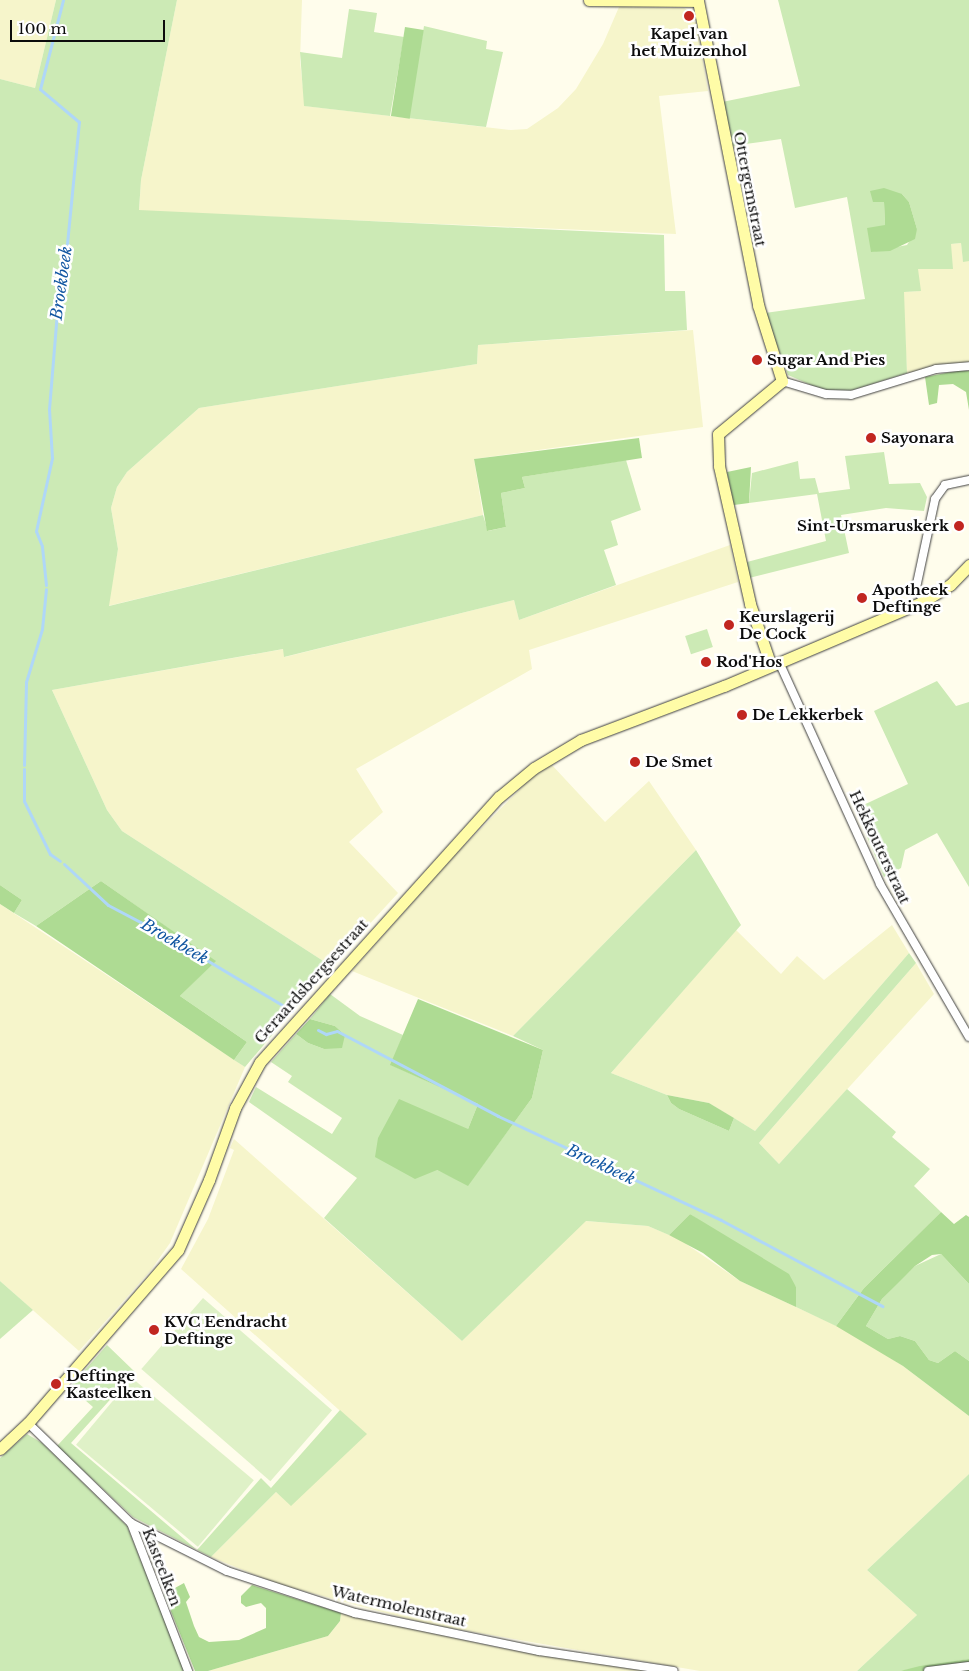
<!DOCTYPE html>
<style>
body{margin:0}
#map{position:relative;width:969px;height:1671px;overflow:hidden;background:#fffdec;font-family:"Libre Baskerville",serif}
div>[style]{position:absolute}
.farmland>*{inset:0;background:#f6f5cb}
.green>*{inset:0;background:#cceab5;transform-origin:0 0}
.forest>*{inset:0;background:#aedb93;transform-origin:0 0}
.pitch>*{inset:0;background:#dff1c7;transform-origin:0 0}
.stream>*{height:3px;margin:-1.5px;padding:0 1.5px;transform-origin:1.5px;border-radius:1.5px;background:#afd7f8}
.roads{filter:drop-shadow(0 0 1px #3f3f3f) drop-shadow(0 0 1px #3f3f3f)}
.street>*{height:8px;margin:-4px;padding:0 4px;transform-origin:4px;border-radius:4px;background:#fff}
.secondary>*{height:11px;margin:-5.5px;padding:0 5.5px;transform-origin:5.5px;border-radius:5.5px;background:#fffca7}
.dots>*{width:14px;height:14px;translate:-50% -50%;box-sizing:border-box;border:2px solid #fff;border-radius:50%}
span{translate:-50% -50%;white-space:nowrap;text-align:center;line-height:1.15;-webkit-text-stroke:5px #fff;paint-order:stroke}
.poi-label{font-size:15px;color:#0c0c0c;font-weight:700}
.left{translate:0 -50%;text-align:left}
.right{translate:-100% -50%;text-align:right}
.street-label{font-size:15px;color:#0c0c0c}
.water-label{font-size:16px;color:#1257a2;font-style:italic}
.scale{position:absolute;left:10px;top:20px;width:155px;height:22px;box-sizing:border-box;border:2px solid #0c0c0c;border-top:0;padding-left:6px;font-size:15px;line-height:18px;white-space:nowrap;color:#0c0c0c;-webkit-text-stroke:4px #fff;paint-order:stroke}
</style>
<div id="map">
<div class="farmland">
<div style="clip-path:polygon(0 0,56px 0,35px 88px,0 79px)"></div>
<div style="clip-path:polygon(177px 0,302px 0,300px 61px,305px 106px,511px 130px,527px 129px,558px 108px,576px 89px,603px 44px,619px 7px,684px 8px,688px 10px,684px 22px,696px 22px,708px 91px,659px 96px,676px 234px,139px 211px,141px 180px)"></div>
<div style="clip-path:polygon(961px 243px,963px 261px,969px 261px,969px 362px,907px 373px,903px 292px,920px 291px,917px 269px,951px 244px)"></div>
<div style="clip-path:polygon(693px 330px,703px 427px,474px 459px,483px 515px,108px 606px,118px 549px,111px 508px,117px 487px,127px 472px,199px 408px,477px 364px,478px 345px)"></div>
<div style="clip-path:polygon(730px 545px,738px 582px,529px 650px,532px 669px,356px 769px,383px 812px,349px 842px,398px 893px,331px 966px,122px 831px,107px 810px,52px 690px,284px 649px,285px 657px,514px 600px,519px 620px)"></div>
<div style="clip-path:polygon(551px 764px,605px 822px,649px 781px,696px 850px,513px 1036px,352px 971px,454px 856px,529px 780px)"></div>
<div style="clip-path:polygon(0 904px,245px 1067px,170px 1243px,151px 1270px,79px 1351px,0 1281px)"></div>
<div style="clip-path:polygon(892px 925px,909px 953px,755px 1131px,709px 1103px,667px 1095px,611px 1073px,736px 930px,781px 974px,797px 956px,824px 980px)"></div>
<div style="clip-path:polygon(916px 963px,934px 994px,779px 1164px,759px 1143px)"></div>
<div style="clip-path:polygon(234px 1139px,462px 1341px,585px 1221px,648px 1226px,679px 1239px,740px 1281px,850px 1332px,903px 1366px,969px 1416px,969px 1474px,867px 1570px,917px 1615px,857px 1671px,700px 1671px,427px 1624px,278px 1584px,211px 1557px,276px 1492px,291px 1505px,366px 1434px,181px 1269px,208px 1219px,234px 1150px,230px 1148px)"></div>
<div style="clip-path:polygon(341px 1613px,496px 1647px,647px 1671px,208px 1671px,328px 1636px,340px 1621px)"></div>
</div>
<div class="green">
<div style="clip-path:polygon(56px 0,177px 0,141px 180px,139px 210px,664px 235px,665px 291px,685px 291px,687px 330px,478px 345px,477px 364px,199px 408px,127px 472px,117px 487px,111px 508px,118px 549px,109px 606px,483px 515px,488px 531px,506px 527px,501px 493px,525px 488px,522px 477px,626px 460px,641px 510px,611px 521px,618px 545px,604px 550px,616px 585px,519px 620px,514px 600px,284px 657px,283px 649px,52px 690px,107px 810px,122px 831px,331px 966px,245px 1067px,234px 1060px,247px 1042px,180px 996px,215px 961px,101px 881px,36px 926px,14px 913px,22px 900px,0 885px,0 79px,35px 88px)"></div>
<div style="clip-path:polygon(evenodd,778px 0,969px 0,969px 261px,963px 262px,961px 243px,951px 244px,953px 269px,918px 269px,921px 291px,904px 292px,907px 373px,847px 392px,820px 389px,788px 375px,765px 313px,865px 299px,847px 197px,795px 208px,781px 139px,731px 146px,722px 102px,800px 86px,778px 0,902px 194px,909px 202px,917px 229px,907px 245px,871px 252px,885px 225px,884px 202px,902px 194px)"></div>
<div style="clip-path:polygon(349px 9px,377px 13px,374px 32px,404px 37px,390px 116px,304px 106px,300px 52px,342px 58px)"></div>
<div style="clip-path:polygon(424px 26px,487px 41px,486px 49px,503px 52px,486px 127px,408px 118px)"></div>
<div style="clip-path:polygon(884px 452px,889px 484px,920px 483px,927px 497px,924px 511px,886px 508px,841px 515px,849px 553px,749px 578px,747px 562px,826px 541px,817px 494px,749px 503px,752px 473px,798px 461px,800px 479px,815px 478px,819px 493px,850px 489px,845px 456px)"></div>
<div style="left:707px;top:629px;width:19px;height:23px;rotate:72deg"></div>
<div style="clip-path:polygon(937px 681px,956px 706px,969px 702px,969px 887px,937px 833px,905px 850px,901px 868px,884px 877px,855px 809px,908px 784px,874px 711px)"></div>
<div style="clip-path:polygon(696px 850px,741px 925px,611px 1073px,667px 1095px,671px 1103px,679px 1109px,729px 1131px,734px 1118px,755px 1131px,909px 953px,916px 963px,759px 1143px,779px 1164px,847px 1089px,896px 1132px,892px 1137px,930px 1169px,914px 1186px,941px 1212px,864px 1288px,836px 1326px,796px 1307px,796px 1287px,690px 1214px,669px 1235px,648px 1226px,586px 1221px,462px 1341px,324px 1218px,357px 1178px,249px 1102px,256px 1087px,332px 1134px,342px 1118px,288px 1082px,292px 1076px,271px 1062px,296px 1034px,308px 1043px,324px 1049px,345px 1035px,335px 1026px,310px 1019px,330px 994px,360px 1016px,403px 1035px,391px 1065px,478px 1104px,468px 1129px,437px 1170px,468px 1185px,532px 1098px,543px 1050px,513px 1036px)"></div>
<div style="clip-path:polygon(941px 1254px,969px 1284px,969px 1361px,955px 1351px,938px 1363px,929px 1360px,915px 1341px,900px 1336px,888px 1339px,866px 1326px,882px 1299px,902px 1278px,915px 1266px)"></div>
<div style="clip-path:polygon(0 1281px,33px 1310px,0 1339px)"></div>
<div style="clip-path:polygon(107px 1345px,135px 1372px,71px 1443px,197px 1550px,261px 1478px,271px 1488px,340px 1410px,367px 1434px,291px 1506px,276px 1492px,211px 1557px,133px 1517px,57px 1446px,93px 1407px,70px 1387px)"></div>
<div style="clip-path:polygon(27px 1434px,42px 1443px,127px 1526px,185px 1671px,0 1671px,0 1458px)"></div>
<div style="clip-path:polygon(969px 1474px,969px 1659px,900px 1671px,857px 1671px,917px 1615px,867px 1570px)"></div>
</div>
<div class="forest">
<div style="left:405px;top:27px;width:19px;height:90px;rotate:9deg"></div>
<div style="clip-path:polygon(884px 188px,902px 194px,909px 202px,917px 229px,915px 239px,890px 251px,871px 252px,867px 228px,885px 225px,884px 202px,873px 202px,870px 191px)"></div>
<div style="clip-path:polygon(961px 370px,969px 371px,969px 410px,966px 392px,953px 384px,939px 385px,937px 403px,929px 405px,925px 377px)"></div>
<div style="clip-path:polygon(639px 438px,642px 458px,522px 477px,525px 488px,501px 493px,506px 527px,487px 531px,474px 459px)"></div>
<div style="clip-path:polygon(751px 467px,749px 503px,734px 505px,727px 472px)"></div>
<div style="clip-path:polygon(101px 881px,216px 961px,180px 996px,247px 1042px,234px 1060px,36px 926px)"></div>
<div style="clip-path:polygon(0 885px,22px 900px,14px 913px,0 904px)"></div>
<div style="clip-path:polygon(418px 999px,543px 1050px,532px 1098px,468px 1186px,437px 1170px,415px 1179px,375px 1157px,378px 1138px,399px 1099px,468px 1129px,478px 1104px,390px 1065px)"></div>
<div style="clip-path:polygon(310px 1019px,335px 1026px,345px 1035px,342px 1048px,324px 1049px,308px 1043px,296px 1034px)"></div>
<div style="clip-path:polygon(667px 1095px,709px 1103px,734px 1118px,729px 1131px,679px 1109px,671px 1103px)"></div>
<div style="clip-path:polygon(941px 1212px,954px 1224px,966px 1215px,969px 1217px,969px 1284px,941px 1254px,932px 1255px,915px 1266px,882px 1299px,866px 1326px,888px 1339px,900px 1336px,915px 1341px,929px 1360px,938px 1363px,955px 1351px,969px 1361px,969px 1416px,903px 1366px,836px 1326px,864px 1288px)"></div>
<div style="clip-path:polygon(690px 1214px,789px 1274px,796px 1287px,796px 1307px,740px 1281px,703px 1253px,669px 1235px)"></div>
<div style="clip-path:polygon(184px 1583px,190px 1597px,186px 1602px,194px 1626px,199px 1637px,209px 1642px,239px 1640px,266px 1628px,266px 1608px,261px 1603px,246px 1607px,241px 1603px,241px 1596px,252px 1585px,341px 1613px,340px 1621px,328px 1636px,208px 1671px,195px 1671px,164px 1594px)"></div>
<div style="clip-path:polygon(969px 1659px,969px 1671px,900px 1671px,920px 1666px)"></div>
</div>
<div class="pitch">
<div style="left:203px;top:1298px;width:171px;height:94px;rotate:41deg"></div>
<div style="left:132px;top:1378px;width:159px;height:87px;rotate:40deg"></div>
</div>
<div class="stream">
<div style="left:46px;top:585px;width:39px;rotate:-96deg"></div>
<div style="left:42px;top:546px;width:16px;rotate:-112deg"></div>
<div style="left:36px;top:531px;width:75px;rotate:-77.6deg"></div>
<div style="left:52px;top:458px;width:49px;rotate:-93.5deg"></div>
<div style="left:49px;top:409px;width:110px;rotate:-85.3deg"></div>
<div style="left:58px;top:299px;width:46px;rotate:-79.9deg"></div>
<div style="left:66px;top:254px;width:133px;rotate:-84.4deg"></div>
<div style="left:79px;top:122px;width:51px;rotate:-139.8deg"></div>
<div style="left:40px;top:89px;width:92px;rotate:-75.5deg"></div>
<div style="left:24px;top:765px;width:83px;rotate:-88.6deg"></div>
<div style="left:26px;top:682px;width:55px;rotate:-73.2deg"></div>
<div style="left:42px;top:629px;width:40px;rotate:-84.3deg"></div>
<div style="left:24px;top:769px;width:32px;rotate:90deg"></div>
<div style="left:24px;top:801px;width:59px;rotate:63.9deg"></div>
<div style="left:50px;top:854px;width:12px;rotate:35deg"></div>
<div style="left:64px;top:864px;width:60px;rotate:43deg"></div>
<div style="left:108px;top:905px;width:62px;rotate:27.8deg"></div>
<div style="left:163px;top:934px;width:150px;rotate:30.8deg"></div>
<div style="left:318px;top:1030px;width:9px;rotate:27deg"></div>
<div style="left:326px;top:1034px;width:11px;rotate:-15deg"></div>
<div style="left:337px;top:1031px;width:182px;rotate:27.8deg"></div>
<div style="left:498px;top:1116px;width:246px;rotate:25deg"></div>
<div style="left:721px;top:1220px;width:183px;rotate:28.1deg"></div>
</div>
<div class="roads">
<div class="street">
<div style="left:782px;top:381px;width:46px;rotate:16.5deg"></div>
<div style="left:826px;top:394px;width:25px;rotate:2deg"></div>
<div style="left:851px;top:395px;width:89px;rotate:-17deg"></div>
<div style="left:936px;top:369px;width:33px;rotate:-5deg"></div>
<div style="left:924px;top:601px;width:15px;rotate:-122deg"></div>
<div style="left:916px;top:588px;width:91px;rotate:-77.9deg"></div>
<div style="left:935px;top:499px;width:17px;rotate:-54deg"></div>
<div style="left:945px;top:485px;width:25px;rotate:-12deg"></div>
<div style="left:779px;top:662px;width:244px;rotate:65.5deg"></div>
<div style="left:880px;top:884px;width:177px;rotate:59.8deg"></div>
<div style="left:28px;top:1423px;width:144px;rotate:44.2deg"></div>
<div style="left:131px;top:1523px;width:159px;rotate:68.9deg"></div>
<div style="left:131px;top:1523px;width:107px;rotate:26.6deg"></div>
<div style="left:227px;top:1571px;width:135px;rotate:18.2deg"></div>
<div style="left:355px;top:1613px;width:188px;rotate:11.7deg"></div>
<div style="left:539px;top:1651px;width:136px;rotate:8.4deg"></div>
<div style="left:928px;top:1671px;width:41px;rotate:-7deg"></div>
</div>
<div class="secondary">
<div style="left:589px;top:0;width:109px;rotate:0.5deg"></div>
<div style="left:698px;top:1px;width:310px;rotate:78.8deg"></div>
<div style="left:758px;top:305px;width:80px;rotate:72.5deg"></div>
<div style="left:782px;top:381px;width:83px;rotate:140.4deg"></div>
<div style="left:718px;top:434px;width:32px;rotate:88deg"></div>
<div style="left:719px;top:466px;width:141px;rotate:77.3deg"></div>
<div style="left:750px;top:604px;width:65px;rotate:71.3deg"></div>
<div style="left:0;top:1449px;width:38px;rotate:-43deg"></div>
<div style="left:28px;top:1423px;width:229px;rotate:-49.1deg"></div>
<div style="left:178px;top:1250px;width:77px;rotate:-66.1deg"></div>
<div style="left:209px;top:1180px;width:77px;rotate:-70.1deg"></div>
<div style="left:235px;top:1108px;width:52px;rotate:-61.5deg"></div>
<div style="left:260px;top:1062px;width:357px;rotate:-48deg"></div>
<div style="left:499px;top:797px;width:45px;rotate:-39.6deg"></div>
<div style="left:534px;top:768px;width:55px;rotate:-30.8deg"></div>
<div style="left:581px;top:740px;width:153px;rotate:-20.7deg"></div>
<div style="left:724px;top:686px;width:217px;rotate:-23deg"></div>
<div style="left:924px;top:601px;width:31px;rotate:-32deg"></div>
<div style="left:950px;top:585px;width:28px;rotate:-46deg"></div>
</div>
</div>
<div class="dots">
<div style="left:689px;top:16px;background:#c12620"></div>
<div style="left:757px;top:360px;background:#c12620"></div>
<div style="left:871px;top:438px;background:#c12620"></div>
<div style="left:959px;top:526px;background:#c12620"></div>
<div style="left:862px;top:598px;background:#c12620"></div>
<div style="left:729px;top:625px;background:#c12620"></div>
<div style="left:706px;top:662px;background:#c12620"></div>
<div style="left:742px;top:715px;background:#c12620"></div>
<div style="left:635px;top:762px;background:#c12620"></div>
<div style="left:154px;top:1330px;background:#c12620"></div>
<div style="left:56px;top:1384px;background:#c12620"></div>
</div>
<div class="poi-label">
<span style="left:689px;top:42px">Kapel van<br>het Muizenhol</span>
<span class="left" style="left:767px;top:360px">Sugar And Pies</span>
<span class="left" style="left:881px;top:438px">Sayonara</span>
<span class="right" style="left:949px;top:526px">Sint-Ursmaruskerk</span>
<span class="left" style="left:872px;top:598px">Apotheek<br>Deftinge</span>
<span class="left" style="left:739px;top:625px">Keurslagerij<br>De Cock</span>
<span class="left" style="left:716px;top:662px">Rod'Hos</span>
<span class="left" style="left:752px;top:715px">De Lekkerbek</span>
<span class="left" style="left:645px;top:762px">De Smet</span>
<span class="left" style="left:164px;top:1330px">KVC Eendracht<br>Deftinge</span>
<span class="left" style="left:66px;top:1384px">Deftinge<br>Kasteelken</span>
</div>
<div class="street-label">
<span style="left:750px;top:189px;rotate:79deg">Ottergemstraat</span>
<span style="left:880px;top:847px;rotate:65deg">Hekkouterstraat</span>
<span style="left:311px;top:981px;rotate:-48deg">Geraardsbergsestraat</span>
<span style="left:162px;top:1567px;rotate:69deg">Kasteelken</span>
<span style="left:399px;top:1606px;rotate:13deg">Watermolenstraat</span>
</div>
<div class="water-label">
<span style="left:61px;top:283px;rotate:-82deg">Broekbeek</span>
<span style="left:175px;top:941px;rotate:30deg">Broekbeek</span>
<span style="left:601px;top:1164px;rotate:25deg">Broekbeek</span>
</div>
<div class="scale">100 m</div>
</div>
